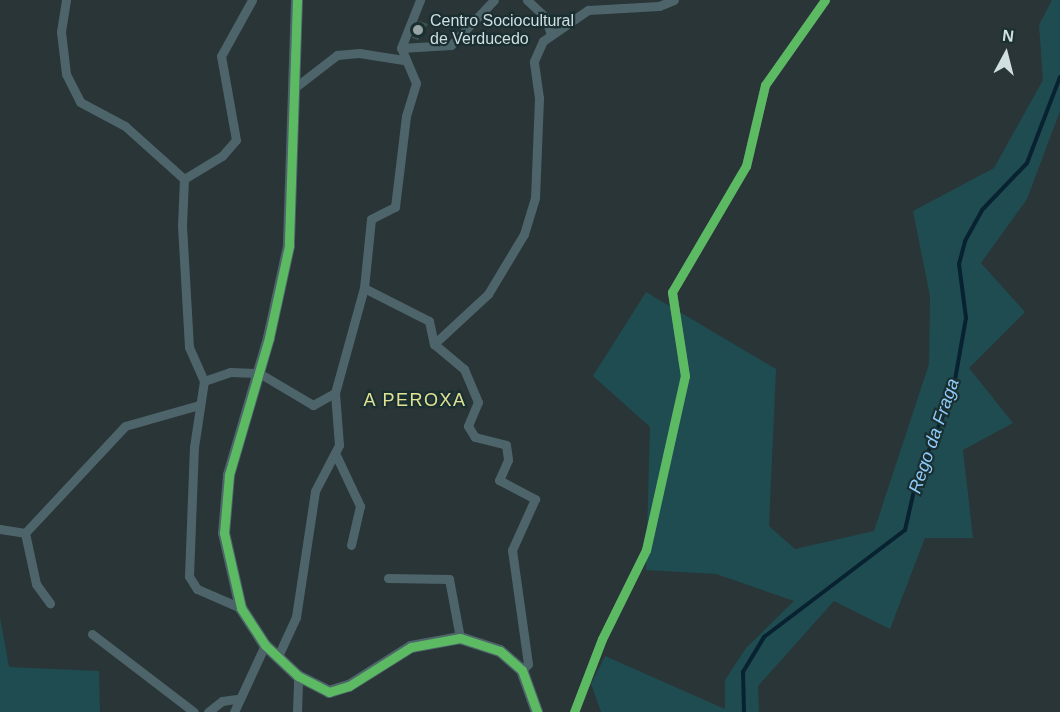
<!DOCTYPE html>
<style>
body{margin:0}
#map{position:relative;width:1060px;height:712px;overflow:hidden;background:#293536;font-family:Arial,sans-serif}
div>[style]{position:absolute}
.green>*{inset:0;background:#1f4c51}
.stream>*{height:4px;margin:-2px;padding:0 2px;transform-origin:2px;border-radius:2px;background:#082232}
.building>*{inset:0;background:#3f5252}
.minor>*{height:9px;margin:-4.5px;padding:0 4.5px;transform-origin:4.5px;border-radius:4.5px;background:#4e646b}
.tertiary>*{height:12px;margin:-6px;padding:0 6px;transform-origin:6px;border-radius:6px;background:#4e646b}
.cycleway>*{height:9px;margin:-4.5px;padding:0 4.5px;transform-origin:4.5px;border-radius:4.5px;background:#5cba63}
.dots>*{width:16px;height:16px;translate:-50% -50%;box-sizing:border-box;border:3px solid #1a2f31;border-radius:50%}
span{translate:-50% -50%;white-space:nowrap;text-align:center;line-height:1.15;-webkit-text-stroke:4.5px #1a2f31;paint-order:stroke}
.poi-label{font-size:16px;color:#d2dfe0}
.left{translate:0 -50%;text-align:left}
.neighbourhood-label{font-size:18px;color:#e1e193;letter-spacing:1.5px}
.water-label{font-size:18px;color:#8fcbf9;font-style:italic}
.north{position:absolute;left:976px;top:24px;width:60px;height:60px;-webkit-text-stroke:4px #1a2f31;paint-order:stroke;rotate:7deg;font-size:16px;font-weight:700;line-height:24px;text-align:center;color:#d2dfe0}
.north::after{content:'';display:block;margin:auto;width:21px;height:27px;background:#d2dfe0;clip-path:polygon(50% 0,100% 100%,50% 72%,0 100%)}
</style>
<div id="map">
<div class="green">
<div style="clip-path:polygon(1052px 0,1060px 0,1060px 111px,1027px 199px,981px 263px,1025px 312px,969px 368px,1013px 423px,963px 450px,973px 538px,925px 538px,890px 629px,834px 601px,758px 686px,759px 712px,601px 712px,591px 684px,605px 656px,725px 709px,725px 680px,746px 648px,794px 601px,716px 574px,646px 570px,650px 427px,593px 376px,646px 292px,776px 369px,769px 526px,795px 549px,874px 531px,929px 364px,930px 296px,913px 211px,994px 168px,1043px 80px,1039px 25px)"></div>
<div style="clip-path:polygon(0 617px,9px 667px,99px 671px,100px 712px,0 712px)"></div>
</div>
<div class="stream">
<div style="left:744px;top:712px;width:40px;rotate:-91.4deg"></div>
<div style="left:743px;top:672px;width:41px;rotate:-59deg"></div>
<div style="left:764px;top:637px;width:177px;rotate:-37.2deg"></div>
<div style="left:905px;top:530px;width:49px;rotate:-77.1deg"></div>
<div style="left:916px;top:482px;width:98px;rotate:-67.9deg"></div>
<div style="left:953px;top:391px;width:74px;rotate:-79.9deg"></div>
<div style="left:966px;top:318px;width:54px;rotate:-97.4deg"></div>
<div style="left:959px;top:264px;width:24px;rotate:-75deg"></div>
<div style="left:965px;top:241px;width:35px;rotate:-61deg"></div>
<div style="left:982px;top:210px;width:65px;rotate:-46.2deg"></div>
<div style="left:1027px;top:163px;width:92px;rotate:-69deg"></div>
</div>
<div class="building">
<div style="clip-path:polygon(419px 21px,428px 24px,418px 40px,412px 38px)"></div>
</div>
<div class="minor">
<div style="left:66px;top:0;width:32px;rotate:99deg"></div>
<div style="left:61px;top:32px;width:42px;rotate:83.2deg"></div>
<div style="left:66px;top:74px;width:31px;rotate:63deg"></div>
<div style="left:80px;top:102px;width:51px;rotate:28.1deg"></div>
<div style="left:125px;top:126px;width:79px;rotate:41.9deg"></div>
<div style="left:527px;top:0;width:25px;rotate:43deg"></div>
<div style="left:545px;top:17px;width:18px;rotate:71deg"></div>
<div style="left:401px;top:48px;width:50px;rotate:-3.4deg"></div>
<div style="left:451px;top:45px;width:62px;rotate:-46.3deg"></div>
<div style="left:293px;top:89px;width:56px;rotate:-37.7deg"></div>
<div style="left:337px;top:55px;width:22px;rotate:-5deg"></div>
<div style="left:359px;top:53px;width:45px;rotate:9deg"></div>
<div style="left:364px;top:288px;width:73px;rotate:26.9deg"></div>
<div style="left:429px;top:321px;width:24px;rotate:78deg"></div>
<div style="left:434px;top:344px;width:39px;rotate:40deg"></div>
<div style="left:464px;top:369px;width:36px;rotate:67deg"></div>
<div style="left:478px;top:402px;width:26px;rotate:113deg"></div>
<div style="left:468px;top:426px;width:13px;rotate:58deg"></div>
<div style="left:475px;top:437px;width:32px;rotate:14deg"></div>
<div style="left:506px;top:445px;width:15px;rotate:82deg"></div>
<div style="left:508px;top:460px;width:22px;rotate:114deg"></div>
<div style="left:499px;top:480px;width:41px;rotate:27.8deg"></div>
<div style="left:535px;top:499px;width:56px;rotate:114.3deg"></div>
<div style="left:512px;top:550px;width:115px;rotate:82deg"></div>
<div style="left:528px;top:664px;width:8px;rotate:135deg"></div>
<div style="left:434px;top:344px;width:74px;rotate:-42.8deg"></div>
<div style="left:488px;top:294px;width:70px;rotate:-59deg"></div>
<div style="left:524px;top:234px;width:38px;rotate:-73deg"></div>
<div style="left:535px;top:198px;width:100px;rotate:-87.7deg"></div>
<div style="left:539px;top:98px;width:37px;rotate:-98deg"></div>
<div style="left:534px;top:61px;width:22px;rotate:-66deg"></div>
<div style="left:543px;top:41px;width:55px;rotate:-34.6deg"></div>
<div style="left:588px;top:10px;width:71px;rotate:-3.2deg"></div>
<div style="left:659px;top:6px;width:16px;rotate:-22deg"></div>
<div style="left:204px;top:381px;width:28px;rotate:-19deg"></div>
<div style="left:230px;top:372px;width:29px;rotate:2deg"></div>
<div style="left:259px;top:373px;width:63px;rotate:30.7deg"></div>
<div style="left:313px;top:405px;width:25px;rotate:-29deg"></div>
<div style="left:335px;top:453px;width:59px;rotate:64.7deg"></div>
<div style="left:360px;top:506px;width:40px;rotate:103deg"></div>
<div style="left:0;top:529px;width:25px;rotate:9deg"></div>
<div style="left:25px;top:533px;width:146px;rotate:-46.9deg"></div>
<div style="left:125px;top:426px;width:77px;rotate:-15.8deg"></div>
<div style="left:25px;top:533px;width:52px;rotate:77.8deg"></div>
<div style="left:36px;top:584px;width:24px;rotate:54deg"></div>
<div style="left:388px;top:578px;width:61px;rotate:0.9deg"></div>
<div style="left:449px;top:579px;width:60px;rotate:79.4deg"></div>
<div style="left:241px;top:608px;width:48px;rotate:-156.6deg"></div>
<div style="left:197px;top:589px;width:15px;rotate:-122deg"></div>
<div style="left:189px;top:576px;width:129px;rotate:-87.8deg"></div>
<div style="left:194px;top:447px;width:67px;rotate:-81.4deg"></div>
<div style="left:204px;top:381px;width:37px;rotate:-114deg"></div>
<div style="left:189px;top:347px;width:121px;rotate:-93.3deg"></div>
<div style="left:182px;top:226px;width:47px;rotate:-87.6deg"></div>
<div style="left:184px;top:179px;width:44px;rotate:-31.2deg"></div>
<div style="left:222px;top:156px;width:21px;rotate:-49deg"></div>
<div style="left:236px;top:140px;width:85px;rotate:-100.1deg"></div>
<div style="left:221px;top:56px;width:64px;rotate:-61deg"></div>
<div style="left:92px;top:634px;width:128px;rotate:37.4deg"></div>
<div style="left:279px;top:654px;width:41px;rotate:-65.3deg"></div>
<div style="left:296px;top:617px;width:127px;rotate:-81.4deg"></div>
<div style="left:315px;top:491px;width:52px;rotate:-62.4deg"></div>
<div style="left:339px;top:445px;width:52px;rotate:-94.4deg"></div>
<div style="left:335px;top:393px;width:109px;rotate:-74.6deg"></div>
<div style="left:364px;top:288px;width:69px;rotate:-84.2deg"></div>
<div style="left:371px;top:219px;width:27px;rotate:-27deg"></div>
<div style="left:395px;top:207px;width:92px;rotate:-83.1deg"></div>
<div style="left:406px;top:116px;width:34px;rotate:-73deg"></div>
<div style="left:416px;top:83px;width:38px;rotate:-113deg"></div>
<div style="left:401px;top:48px;width:52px;rotate:-68.4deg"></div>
<div style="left:208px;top:712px;width:18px;rotate:-38deg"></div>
<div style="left:222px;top:701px;width:15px;rotate:-8deg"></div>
<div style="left:234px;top:712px;width:74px;rotate:-65.2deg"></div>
<div style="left:297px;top:712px;width:36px;rotate:-88deg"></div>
<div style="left:574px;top:712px;width:78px;rotate:-69deg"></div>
<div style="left:602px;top:639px;width:99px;rotate:-63.7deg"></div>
<div style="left:646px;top:550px;width:178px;rotate:-77.4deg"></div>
<div style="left:685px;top:376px;width:85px;rotate:-98.8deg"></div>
<div style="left:672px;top:292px;width:146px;rotate:-59.6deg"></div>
<div style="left:746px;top:166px;width:83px;rotate:-76.8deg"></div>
<div style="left:765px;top:85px;width:104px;rotate:-54.8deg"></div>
</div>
<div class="tertiary">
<div style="left:297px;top:0;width:246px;rotate:91.9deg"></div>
<div style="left:289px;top:246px;width:94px;rotate:102.3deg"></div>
<div style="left:269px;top:338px;width:143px;rotate:106.3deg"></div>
<div style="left:229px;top:475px;width:58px;rotate:94.9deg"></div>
<div style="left:224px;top:533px;width:77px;rotate:77.2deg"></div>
<div style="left:241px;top:608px;width:44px;rotate:57deg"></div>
<div style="left:265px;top:645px;width:45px;rotate:43.2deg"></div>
<div style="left:298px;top:676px;width:35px;rotate:27deg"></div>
<div style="left:329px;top:692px;width:21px;rotate:-17deg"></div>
<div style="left:349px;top:686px;width:73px;rotate:-32.2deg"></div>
<div style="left:411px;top:647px;width:50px;rotate:-10.4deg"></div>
<div style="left:460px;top:638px;width:42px;rotate:18deg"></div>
<div style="left:500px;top:651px;width:29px;rotate:41deg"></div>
<div style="left:522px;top:670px;width:45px;rotate:70.3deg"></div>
</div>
<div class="cycleway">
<div style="left:297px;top:0;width:246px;rotate:91.9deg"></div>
<div style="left:289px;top:246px;width:94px;rotate:102.3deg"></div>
<div style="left:269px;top:338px;width:143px;rotate:106.3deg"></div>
<div style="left:229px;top:475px;width:58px;rotate:94.9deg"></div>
<div style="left:224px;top:533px;width:77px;rotate:77.2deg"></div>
<div style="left:241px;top:608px;width:44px;rotate:57deg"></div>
<div style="left:265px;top:645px;width:45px;rotate:43.2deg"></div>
<div style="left:298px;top:676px;width:35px;rotate:27deg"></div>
<div style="left:329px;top:692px;width:21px;rotate:-17deg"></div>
<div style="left:349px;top:686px;width:73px;rotate:-32.2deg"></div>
<div style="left:411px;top:647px;width:50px;rotate:-10.4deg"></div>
<div style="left:460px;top:638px;width:42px;rotate:18deg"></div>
<div style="left:500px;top:651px;width:29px;rotate:41deg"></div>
<div style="left:522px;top:670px;width:45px;rotate:70.3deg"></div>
<div style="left:574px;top:712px;width:78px;rotate:-69deg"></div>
<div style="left:602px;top:639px;width:99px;rotate:-63.7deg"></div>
<div style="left:646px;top:550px;width:178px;rotate:-77.4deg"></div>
<div style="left:685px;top:376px;width:85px;rotate:-98.8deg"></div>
<div style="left:672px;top:292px;width:146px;rotate:-59.6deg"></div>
<div style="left:746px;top:166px;width:83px;rotate:-76.8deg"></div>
<div style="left:765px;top:85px;width:104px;rotate:-54.8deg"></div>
</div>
<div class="dots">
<div style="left:418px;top:30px;background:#97a4a4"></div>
</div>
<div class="poi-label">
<span class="left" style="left:430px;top:30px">Centro Sociocultural<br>de Verducedo</span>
</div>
<div class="neighbourhood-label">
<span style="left:415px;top:400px">A PEROXA</span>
</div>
<div class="water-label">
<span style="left:934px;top:436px;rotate:-71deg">Rego da Fraga</span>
</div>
<div class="north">N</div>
</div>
